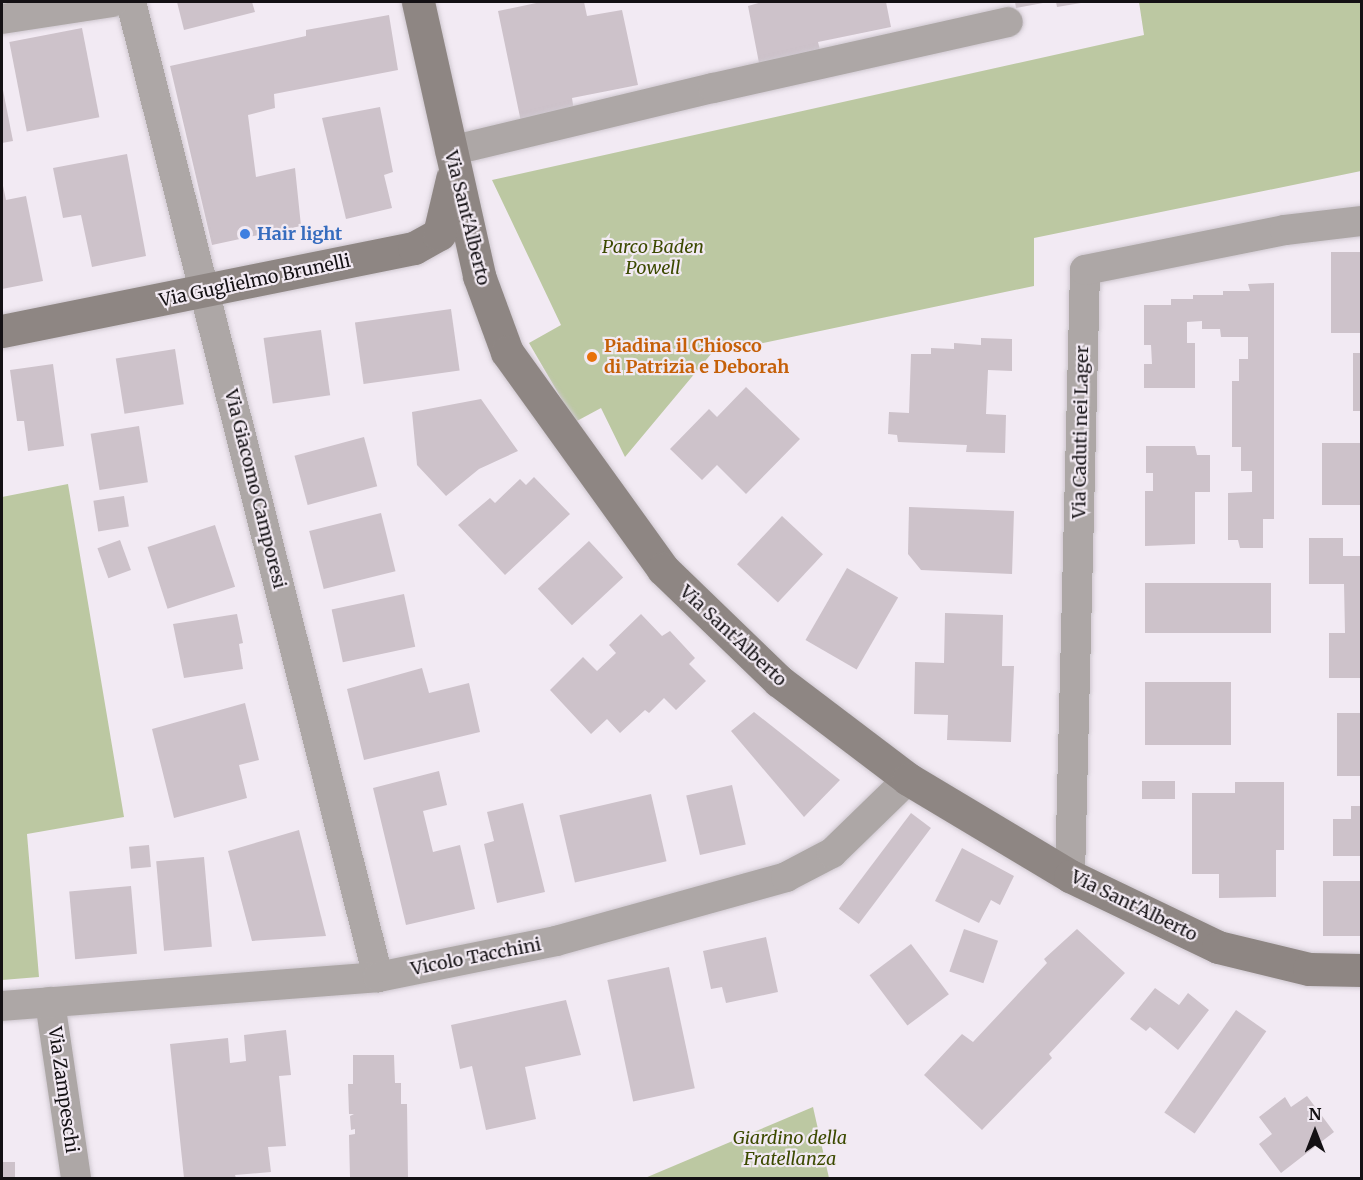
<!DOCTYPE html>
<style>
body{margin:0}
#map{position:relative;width:1363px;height:1180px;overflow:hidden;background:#f2eaf3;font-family:Merriweather,serif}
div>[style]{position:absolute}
.green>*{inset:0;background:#bcc8a2}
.building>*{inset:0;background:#cdc2ca;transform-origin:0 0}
.roads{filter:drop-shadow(0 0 2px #cec7cf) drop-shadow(0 0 2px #cec7cf)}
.street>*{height:30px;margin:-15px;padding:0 15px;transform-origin:15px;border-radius:15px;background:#ada7a6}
.secondary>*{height:33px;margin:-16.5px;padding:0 16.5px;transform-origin:16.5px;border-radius:16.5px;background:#8e8683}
.dots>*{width:16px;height:16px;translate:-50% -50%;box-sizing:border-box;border:3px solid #f2eaf3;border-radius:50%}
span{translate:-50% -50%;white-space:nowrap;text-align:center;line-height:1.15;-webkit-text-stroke:4.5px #f2eaf3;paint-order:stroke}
.street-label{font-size:18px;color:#141114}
.shop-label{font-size:18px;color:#366cbe;font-weight:700}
.left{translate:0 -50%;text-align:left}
.park-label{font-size:18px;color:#3c4a00;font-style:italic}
.food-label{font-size:18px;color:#c56008;font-weight:700}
.frame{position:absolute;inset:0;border:3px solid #141114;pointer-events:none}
.north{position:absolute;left:1285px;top:1102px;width:60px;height:60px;-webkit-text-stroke:4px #f2eaf3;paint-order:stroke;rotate:0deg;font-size:16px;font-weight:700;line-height:24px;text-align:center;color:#141114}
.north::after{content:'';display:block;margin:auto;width:21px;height:27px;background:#141114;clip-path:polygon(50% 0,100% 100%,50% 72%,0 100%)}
</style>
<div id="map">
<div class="green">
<div style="clip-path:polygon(1139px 2px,1361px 2px,1361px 171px,1034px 238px,1034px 286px,711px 354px,625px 457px,601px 408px,575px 422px,529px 343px,561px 325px,492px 180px,1144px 35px)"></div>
<div style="clip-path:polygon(68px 484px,124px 817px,27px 834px,39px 977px,2px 980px,2px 497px)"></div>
<div style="clip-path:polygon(813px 1107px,829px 1178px,645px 1178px)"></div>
</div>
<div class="building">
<div style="clip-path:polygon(177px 2px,252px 2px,255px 12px,184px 30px)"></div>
<div style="clip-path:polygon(541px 2px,584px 2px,587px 16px,622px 10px,638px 85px,572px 98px,574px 111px,521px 122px,498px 11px)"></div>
<div style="clip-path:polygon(762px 2px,886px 2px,891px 27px,818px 42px,820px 50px,759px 63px,748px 6px)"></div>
<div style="clip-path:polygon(1015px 2px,1043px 2px,1043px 3px,1016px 8px)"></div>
<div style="clip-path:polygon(1056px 2px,1081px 2px,1081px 3px,1057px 7px)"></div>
<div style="clip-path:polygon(389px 15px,398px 70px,274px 94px,275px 108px,248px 115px,256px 177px,295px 168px,301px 226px,212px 245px,170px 66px,306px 36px,306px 30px)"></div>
<div style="left:82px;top:28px;width:91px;height:74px;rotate:79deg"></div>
<div style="clip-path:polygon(2px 85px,13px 141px,2px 143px)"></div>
<div style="clip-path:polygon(380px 107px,393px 172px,384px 175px,392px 208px,346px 219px,322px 118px)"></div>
<div style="clip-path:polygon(127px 154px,146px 256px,92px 267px,81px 215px,63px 218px,53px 168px)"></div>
<div style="clip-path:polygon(2px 181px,6px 200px,26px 196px,43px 281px,2px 289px)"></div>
<div style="left:1331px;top:252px;width:31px;height:81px"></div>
<div style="clip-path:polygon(1274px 283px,1274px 519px,1263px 519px,1263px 548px,1240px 548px,1238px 540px,1228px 540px,1228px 493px,1252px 492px,1252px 471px,1241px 471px,1241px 447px,1232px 447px,1232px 381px,1239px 381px,1239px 359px,1248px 359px,1248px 337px,1221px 337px,1220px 329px,1202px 329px,1202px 321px,1187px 322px,1187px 343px,1195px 343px,1195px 388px,1144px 388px,1144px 364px,1152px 364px,1151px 345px,1144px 345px,1144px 305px,1171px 305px,1171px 299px,1193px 299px,1193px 295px,1223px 295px,1223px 291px,1250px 291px,1248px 284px)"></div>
<div style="left:451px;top:309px;width:62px;height:97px;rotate:82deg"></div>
<div style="left:321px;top:330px;width:66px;height:58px;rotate:82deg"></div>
<div style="clip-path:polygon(981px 338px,1012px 339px,1012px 371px,988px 370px,986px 414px,1006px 415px,1005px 453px,966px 452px,967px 445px,898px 442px,897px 435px,888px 434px,889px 412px,909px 413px,911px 354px,931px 354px,931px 348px,954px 349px,954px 343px,981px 345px)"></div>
<div style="left:175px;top:349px;width:56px;height:60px;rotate:81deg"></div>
<div style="left:1353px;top:353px;width:9px;height:58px"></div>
<div style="clip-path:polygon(53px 364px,64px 446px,28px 451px,24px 421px,17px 421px,10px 370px)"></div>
<div style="clip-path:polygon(746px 387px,800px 439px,746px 494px,717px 465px,702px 480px,670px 449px,709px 409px,717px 417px)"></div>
<div style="clip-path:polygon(481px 399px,518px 451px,479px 469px,446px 496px,417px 465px,412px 412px)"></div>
<div style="left:139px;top:426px;width:57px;height:49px;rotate:81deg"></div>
<div style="left:364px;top:437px;width:51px;height:72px;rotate:75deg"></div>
<div style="left:1362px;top:443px;width:62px;height:40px;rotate:90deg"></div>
<div style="clip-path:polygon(1146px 446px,1195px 446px,1197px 455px,1210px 455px,1210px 492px,1195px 492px,1195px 544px,1145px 546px,1145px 491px,1153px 491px,1153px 473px,1146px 473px)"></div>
<div style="clip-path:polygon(534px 477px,570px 514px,505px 575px,458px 525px,490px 498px,495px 503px,520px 479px,526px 485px)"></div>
<div style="left:124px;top:496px;width:31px;height:31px;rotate:81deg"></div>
<div style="clip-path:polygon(909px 507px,1014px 511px,1012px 574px,921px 570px,908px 554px)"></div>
<div style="left:381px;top:513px;width:60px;height:74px;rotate:76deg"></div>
<div style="left:782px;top:516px;width:56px;height:66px;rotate:43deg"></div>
<div style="left:215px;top:525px;width:65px;height:71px;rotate:72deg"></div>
<div style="clip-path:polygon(1309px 538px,1343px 538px,1343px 556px,1362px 556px,1362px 678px,1329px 678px,1329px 633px,1345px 633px,1344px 584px,1309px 584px)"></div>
<div style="left:120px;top:540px;width:32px;height:24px;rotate:70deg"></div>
<div style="left:589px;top:541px;width:50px;height:70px;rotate:47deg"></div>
<div style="left:847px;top:568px;width:59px;height:83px;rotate:30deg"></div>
<div style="left:1271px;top:583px;width:50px;height:126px;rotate:90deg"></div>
<div style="left:404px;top:594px;width:54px;height:74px;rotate:78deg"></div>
<div style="clip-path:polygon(945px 613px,1003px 615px,1002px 666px,1014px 666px,1011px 742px,947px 740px,948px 715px,914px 714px,915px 662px,944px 663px)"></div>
<div style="clip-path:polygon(237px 614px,243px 643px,239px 644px,243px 669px,184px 678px,173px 624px)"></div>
<div style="clip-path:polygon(641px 614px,662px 636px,670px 631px,695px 658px,689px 664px,706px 681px,676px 710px,664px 698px,649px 713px,645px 710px,620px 733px,607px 719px,591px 734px,550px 690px,583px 657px,597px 671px,616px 653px,609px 645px)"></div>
<div style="clip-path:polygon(422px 668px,429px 693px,469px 683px,480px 732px,364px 760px,347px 689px)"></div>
<div style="left:1145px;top:682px;width:86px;height:63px"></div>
<div style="clip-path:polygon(245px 703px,259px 760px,239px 765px,247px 798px,174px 818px,152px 729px)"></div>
<div style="clip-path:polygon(754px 712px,840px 780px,804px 817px,731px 731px)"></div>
<div style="left:1337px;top:713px;width:25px;height:63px"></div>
<div style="clip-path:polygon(439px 771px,447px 805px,423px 811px,433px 852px,460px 845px,475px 909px,406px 925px,373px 788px)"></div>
<div style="left:1142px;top:781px;width:33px;height:18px"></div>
<div style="clip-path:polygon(1235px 782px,1284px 782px,1284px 850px,1276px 850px,1276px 897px,1219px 898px,1219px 874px,1192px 874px,1192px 793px,1235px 793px)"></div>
<div style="left:732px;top:785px;width:61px;height:47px;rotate:77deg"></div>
<div style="left:651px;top:794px;width:69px;height:94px;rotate:77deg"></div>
<div style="clip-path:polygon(523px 803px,545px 892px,497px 903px,484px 844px,494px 841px,487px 812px)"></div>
<div style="clip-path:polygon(1351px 806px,1362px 806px,1362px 856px,1333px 856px,1333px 819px,1351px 819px)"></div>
<div style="left:911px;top:813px;width:25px;height:120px;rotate:37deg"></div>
<div style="clip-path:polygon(299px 830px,326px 936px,252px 941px,228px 851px)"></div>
<div style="left:149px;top:845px;width:22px;height:20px;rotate:85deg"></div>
<div style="clip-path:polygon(962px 848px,1014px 876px,1000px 905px,991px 900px,979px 923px,935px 901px)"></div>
<div style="left:204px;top:857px;width:90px;height:48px;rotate:85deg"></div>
<div style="left:1323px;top:881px;width:39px;height:55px"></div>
<div style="left:131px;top:886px;width:68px;height:62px;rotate:85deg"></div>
<div style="left:964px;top:929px;width:36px;height:45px;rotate:19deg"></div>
<div style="clip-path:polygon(1077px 929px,1125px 973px,1049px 1054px,1052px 1058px,982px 1130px,924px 1075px,962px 1034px,973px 1042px,1047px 963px,1044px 959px)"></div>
<div style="clip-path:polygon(766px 937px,778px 992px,726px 1003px,722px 987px,711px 989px,703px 951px)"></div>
<div style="left:911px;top:944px;width:63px;height:52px;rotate:53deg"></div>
<div style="left:669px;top:967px;width:124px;height:63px;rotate:78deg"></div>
<div style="clip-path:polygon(1155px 988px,1179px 1005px,1188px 993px,1209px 1010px,1178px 1050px,1150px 1027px,1146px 1031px,1130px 1019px)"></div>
<div style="clip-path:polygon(566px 1000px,581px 1055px,525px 1067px,536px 1119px,486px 1130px,472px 1066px,460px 1069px,451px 1025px)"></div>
<div style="left:1236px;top:1010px;width:37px;height:125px;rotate:35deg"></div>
<div style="clip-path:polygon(286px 1030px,291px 1075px,279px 1076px,286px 1146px,268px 1147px,271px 1172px,235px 1175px,236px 1178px,184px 1178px,170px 1044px,228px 1038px,230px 1063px,246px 1061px,244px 1035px)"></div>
<div style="clip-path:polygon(353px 1055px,394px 1055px,395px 1083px,401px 1083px,401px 1104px,407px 1104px,408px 1178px,350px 1178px,349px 1135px,355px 1134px,355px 1129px,351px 1130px,350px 1116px,354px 1114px,349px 1114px,348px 1084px,353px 1084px)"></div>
<div style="clip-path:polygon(1307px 1096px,1334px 1132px,1281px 1173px,1259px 1144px,1272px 1134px,1259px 1117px,1285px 1097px,1291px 1107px)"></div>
<div style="left:2px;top:1162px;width:13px;height:16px"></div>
</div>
<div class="roads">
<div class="street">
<div style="left:131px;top:2px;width:1006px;rotate:75.78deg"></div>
<div style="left:2px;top:19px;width:112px;rotate:-8.7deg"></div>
<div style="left:450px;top:151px;width:270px;rotate:-13.5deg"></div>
<div style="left:713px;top:88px;width:302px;rotate:-12.6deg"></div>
<div style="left:1070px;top:876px;width:606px;rotate:-88.58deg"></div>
<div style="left:1085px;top:270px;width:204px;rotate:-11.3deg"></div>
<div style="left:1285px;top:230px;width:78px;rotate:-6.7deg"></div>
<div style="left:50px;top:1002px;width:178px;rotate:81.6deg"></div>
<div style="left:2px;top:1006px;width:377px;rotate:-4.4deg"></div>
<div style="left:378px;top:977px;width:182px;rotate:-11.4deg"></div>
<div style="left:556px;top:941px;width:239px;rotate:-15.5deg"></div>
<div style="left:786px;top:877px;width:52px;rotate:-27.6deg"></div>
<div style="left:832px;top:853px;width:106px;rotate:-44.2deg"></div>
</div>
<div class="secondary">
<div style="left:418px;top:2px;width:281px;rotate:77.4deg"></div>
<div style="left:479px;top:276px;width:81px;rotate:69.8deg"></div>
<div style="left:507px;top:352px;width:267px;rotate:54.3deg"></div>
<div style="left:663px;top:569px;width:161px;rotate:44deg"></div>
<div style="left:779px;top:681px;width:162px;rotate:37.2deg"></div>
<div style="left:908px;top:779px;width:189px;rotate:30.9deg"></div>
<div style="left:1070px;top:876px;width:164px;rotate:25.6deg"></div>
<div style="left:1218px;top:947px;width:94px;rotate:13.6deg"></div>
<div style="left:1309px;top:969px;width:53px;rotate:1.1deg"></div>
<div style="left:2px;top:331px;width:420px;rotate:-11.4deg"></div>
<div style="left:414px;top:248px;width:29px;rotate:-29deg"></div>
<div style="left:439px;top:234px;width:57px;rotate:-76.7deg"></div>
</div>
</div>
<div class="dots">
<div style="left:245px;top:234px;background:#3f7fe0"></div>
<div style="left:592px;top:357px;background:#e8710a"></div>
</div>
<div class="street-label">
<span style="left:467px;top:218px;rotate:76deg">Via Sant'Alberto</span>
<span style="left:255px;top:281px;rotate:-12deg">Via Guglielmo Brunelli</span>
<span style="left:1081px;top:432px;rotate:-89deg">Via Caduti nei Lager</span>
<span style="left:255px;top:489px;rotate:76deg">Via Giacomo Camporesi</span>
<span style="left:733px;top:636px;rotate:43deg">Via Sant'Alberto</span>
<span style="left:1134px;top:906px;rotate:26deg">Via Sant'Alberto</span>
<span style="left:476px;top:957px;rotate:-11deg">Vicolo Tacchini</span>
<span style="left:63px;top:1090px;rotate:82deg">Via Zampeschi</span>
</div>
<div class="shop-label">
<span class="left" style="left:257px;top:234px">Hair light</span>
</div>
<div class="park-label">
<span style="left:653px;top:258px">Parco Baden<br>Powell</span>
<span style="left:790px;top:1149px">Giardino della<br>Fratellanza</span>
</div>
<div class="food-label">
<span class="left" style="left:604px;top:357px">Piadina il Chiosco<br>di Patrizia e Deborah</span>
</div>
<div class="frame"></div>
<div class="north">N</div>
</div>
